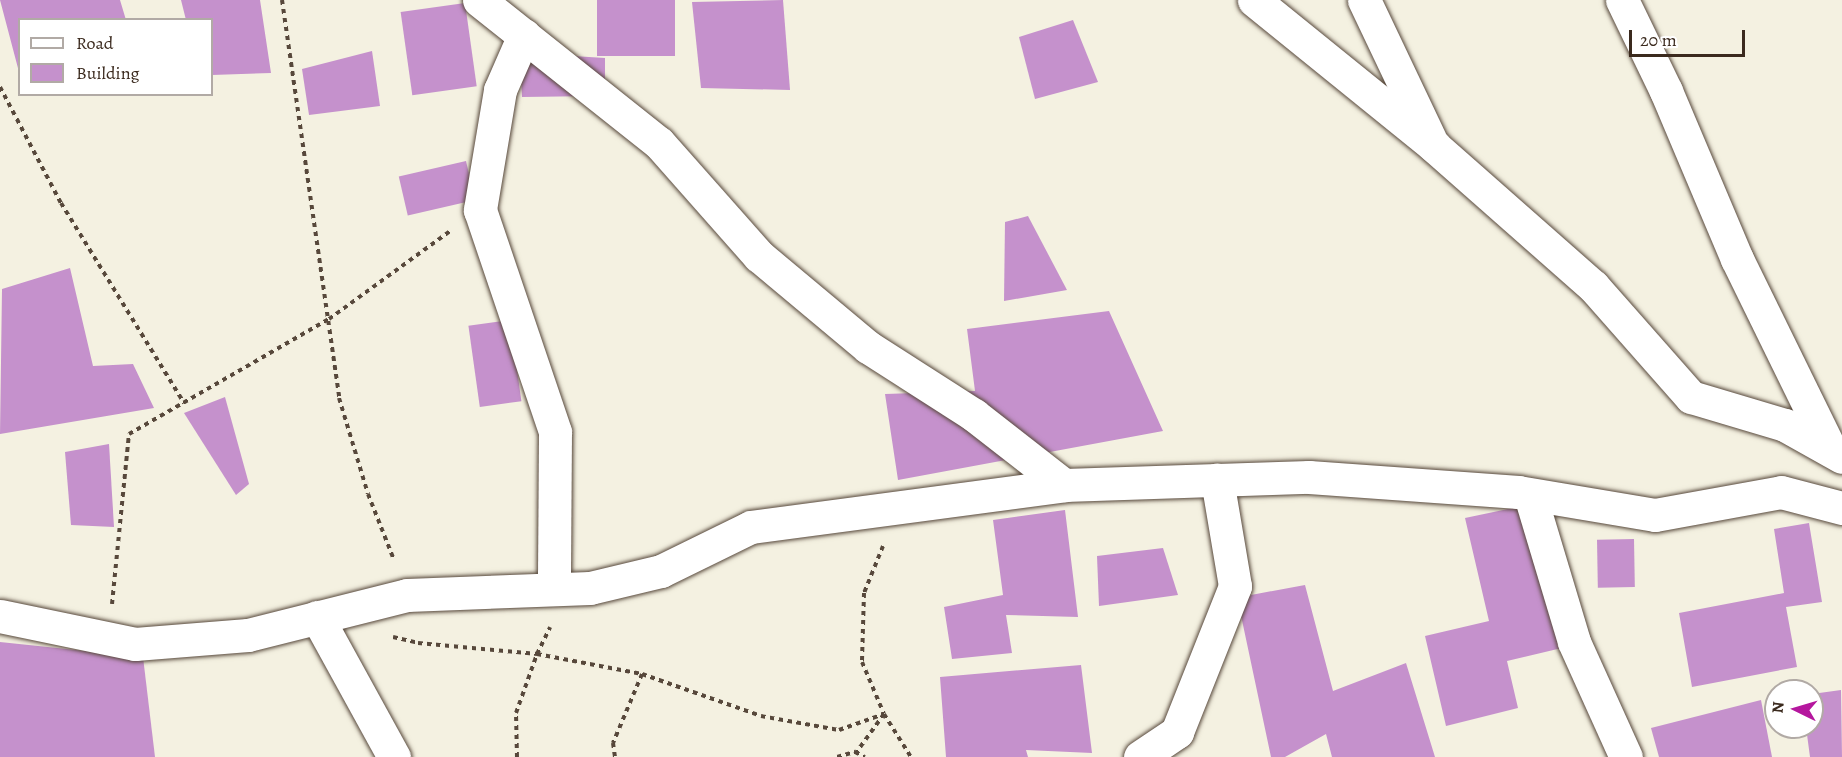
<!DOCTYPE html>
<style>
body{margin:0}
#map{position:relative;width:1842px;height:757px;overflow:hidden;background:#f4f1e1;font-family:Alegreya,serif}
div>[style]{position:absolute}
.building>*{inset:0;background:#c591cc;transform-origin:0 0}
.path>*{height:4px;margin-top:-2px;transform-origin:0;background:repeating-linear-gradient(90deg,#57483b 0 4.5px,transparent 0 9px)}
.roads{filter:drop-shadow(0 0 2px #57483b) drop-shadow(0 0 2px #57483b)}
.minor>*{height:33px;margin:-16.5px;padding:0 16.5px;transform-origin:16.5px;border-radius:16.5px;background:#fff}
.tertiary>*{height:33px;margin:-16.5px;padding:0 16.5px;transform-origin:16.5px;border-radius:16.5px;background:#fff}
span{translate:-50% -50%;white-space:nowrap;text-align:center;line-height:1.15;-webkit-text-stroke:4.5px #fff;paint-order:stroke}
.legend{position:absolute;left:18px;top:18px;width:195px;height:78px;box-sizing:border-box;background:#fff;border:2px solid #b1aaa5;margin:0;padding:8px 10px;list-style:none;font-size:18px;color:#3b2a1e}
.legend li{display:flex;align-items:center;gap:12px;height:30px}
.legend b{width:30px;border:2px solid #b1aaa5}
.north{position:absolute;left:1764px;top:679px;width:60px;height:60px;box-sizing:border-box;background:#fff;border:2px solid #b1aaa5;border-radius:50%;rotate:275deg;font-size:16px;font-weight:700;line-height:24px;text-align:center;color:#3b2a1e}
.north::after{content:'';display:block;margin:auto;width:21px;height:27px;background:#b5179e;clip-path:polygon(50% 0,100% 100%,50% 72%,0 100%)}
.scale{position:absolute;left:1629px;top:30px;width:116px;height:27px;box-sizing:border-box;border:3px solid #3b2a1e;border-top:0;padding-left:8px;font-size:18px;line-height:21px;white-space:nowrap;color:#3b2a1e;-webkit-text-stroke:4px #fff;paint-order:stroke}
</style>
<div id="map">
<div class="building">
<div style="clip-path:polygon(0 0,120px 0,126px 20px,20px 20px,19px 72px)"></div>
<div style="clip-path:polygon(181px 0,260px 0,271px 73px,212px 75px,212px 20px,186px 20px)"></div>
<div style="left:597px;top:0;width:78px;height:56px"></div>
<div style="clip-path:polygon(783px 0,790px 90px,701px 88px,692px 2px)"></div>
<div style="left:465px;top:3px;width:84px;height:65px;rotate:82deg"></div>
<div style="clip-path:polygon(1073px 20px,1098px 82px,1035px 99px,1019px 37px)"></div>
<div style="clip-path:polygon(372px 51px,380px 106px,309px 115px,302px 69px)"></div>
<div style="clip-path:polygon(557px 55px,605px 58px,605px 92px)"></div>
<div style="clip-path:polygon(520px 58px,548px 58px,597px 96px,522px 97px)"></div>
<div style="left:466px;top:161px;width:40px;height:69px;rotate:77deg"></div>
<div style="clip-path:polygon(1028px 216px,1067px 290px,1004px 301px,1005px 222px)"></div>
<div style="clip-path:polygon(70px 268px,93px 366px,133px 364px,154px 408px,0 434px,2px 289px)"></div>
<div style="clip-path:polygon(1109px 311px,1163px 431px,898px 480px,885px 394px,975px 391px,967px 329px)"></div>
<div style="left:510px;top:320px;width:82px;height:42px;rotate:82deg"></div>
<div style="clip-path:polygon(225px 397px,249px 484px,236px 495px,184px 413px)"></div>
<div style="clip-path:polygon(109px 444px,114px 527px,71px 525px,65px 452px)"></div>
<div style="clip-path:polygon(1527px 505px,1566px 647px,1507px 661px,1518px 708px,1446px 726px,1425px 636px,1489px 621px,1465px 518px)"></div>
<div style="clip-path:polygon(1065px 510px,1078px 617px,1006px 615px,1012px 653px,952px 659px,944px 607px,1003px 595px,993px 520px)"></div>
<div style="clip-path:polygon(1809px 523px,1822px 602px,1786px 607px,1797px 667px,1692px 687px,1679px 613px,1784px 593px,1774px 529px)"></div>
<div style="left:1634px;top:539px;width:48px;height:37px;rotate:89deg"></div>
<div style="clip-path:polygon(1163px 548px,1178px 595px,1099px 606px,1097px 556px)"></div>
<div style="clip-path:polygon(1305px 585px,1333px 691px,1406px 663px,1435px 757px,1332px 757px,1326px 734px,1285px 757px,1271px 757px,1239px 606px,1251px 595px)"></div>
<div style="clip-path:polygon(0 642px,143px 657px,155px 757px,0 757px)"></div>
<div style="clip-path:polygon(1081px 665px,1092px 753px,1026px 750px,1028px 757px,946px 757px,940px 677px)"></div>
<div style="clip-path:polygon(1841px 690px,1842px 757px,1810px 757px,1806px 727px,1812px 727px,1812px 694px)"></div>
<div style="clip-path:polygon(1761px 700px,1772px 757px,1659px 757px,1651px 728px)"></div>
</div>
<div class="path">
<div style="left:282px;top:0;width:402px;rotate:81.8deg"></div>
<div style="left:339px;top:398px;width:100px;rotate:73.2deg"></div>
<div style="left:368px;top:494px;width:71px;rotate:68.5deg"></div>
<div style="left:0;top:87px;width:131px;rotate:62.3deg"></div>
<div style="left:61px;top:203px;width:235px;rotate:58.4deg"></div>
<div style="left:883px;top:546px;width:51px;rotate:112deg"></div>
<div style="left:864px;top:593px;width:69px;rotate:91.7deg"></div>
<div style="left:862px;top:662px;width:56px;rotate:67.1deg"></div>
<div style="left:884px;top:714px;width:51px;rotate:57.9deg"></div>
<div style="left:112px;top:604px;width:171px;rotate:-84.3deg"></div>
<div style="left:129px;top:434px;width:231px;rotate:-29.9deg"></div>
<div style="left:329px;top:319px;width:150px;rotate:-36deg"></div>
<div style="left:393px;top:637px;width:26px;rotate:13deg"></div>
<div style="left:418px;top:643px;width:120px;rotate:5.3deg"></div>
<div style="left:537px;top:654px;width:30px;rotate:-64deg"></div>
<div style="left:642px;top:674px;width:126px;rotate:19.4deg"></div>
<div style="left:761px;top:716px;width:79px;rotate:10.2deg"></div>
<div style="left:839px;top:730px;width:48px;rotate:-19.6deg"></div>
<div style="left:884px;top:714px;width:53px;rotate:125.8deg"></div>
<div style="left:517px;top:757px;width:44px;rotate:-91.3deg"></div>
<div style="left:516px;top:713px;width:63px;rotate:-70.4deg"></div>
<div style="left:537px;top:654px;width:107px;rotate:10.8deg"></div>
<div style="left:642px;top:674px;width:75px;rotate:112.8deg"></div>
<div style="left:613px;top:743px;width:14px;rotate:82deg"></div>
<div style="left:837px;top:757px;width:19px;rotate:-16deg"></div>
<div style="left:855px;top:752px;width:11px;rotate:27deg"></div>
</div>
<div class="roads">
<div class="minor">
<div style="left:479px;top:0;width:230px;rotate:38.5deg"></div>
<div style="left:659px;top:143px;width:151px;rotate:48.5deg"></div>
<div style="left:759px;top:256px;width:142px;rotate:39.9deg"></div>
<div style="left:868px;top:347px;width:126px;rotate:32.7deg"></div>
<div style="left:974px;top:415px;width:114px;rotate:37.9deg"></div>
<div style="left:1254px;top:0;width:232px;rotate:39deg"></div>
<div style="left:1434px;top:146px;width:212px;rotate:41.4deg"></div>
<div style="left:1593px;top:286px;width:148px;rotate:48.6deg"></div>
<div style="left:1691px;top:397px;width:98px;rotate:16.6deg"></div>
<div style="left:1785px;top:425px;width:65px;rotate:29.3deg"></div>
<div style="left:1364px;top:0;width:154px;rotate:64.6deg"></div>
<div style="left:1622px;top:0;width:101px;rotate:64.2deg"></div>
<div style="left:1666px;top:91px;width:182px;rotate:67.1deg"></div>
<div style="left:1737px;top:259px;width:209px;rotate:63.9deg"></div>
<div style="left:524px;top:35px;width:60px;rotate:113.6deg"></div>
<div style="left:500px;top:90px;width:122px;rotate:99.5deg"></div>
<div style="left:480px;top:210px;width:234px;rotate:71.3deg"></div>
<div style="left:555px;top:432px;width:157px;rotate:90.4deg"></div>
<div style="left:1530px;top:495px;width:153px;rotate:73.3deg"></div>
<div style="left:1574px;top:642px;width:126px;rotate:65.7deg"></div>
<div style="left:317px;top:617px;width:160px;rotate:61.2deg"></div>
<div style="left:1140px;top:757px;width:45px;rotate:-34deg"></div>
<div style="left:1177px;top:732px;width:157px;rotate:-68.3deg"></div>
<div style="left:1235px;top:586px;width:108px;rotate:-99.6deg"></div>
</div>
<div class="tertiary">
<div style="left:0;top:616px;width:138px;rotate:11.7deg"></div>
<div style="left:135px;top:644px;width:113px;rotate:-4.6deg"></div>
<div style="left:248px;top:635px;width:164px;rotate:-14.1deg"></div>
<div style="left:407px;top:595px;width:183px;rotate:-2.2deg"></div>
<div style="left:590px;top:588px;width:73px;rotate:-13.5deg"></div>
<div style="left:661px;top:571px;width:100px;rotate:-26.1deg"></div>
<div style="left:751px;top:527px;width:316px;rotate:-7.6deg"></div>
<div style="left:1064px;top:485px;width:245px;rotate:-1.9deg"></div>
<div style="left:1309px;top:477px;width:210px;rotate:4.1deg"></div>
<div style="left:1518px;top:492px;width:139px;rotate:9.5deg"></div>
<div style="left:1655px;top:515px;width:128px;rotate:-10.3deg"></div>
<div style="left:1781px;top:492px;width:63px;rotate:14.7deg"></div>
</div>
</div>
<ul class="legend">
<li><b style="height:8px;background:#fff"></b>Road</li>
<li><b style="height:16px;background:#c591cc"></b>Building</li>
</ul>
<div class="north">N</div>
<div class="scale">20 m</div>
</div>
